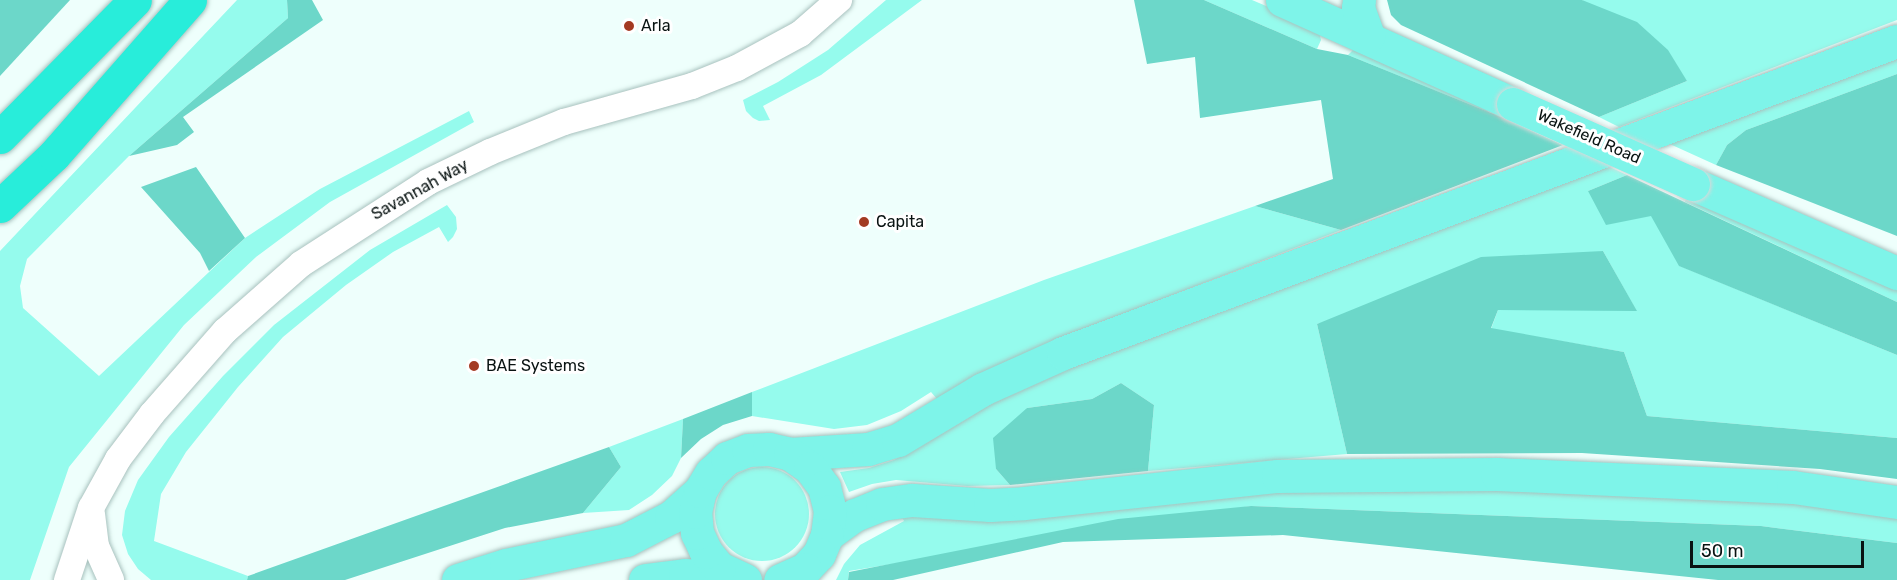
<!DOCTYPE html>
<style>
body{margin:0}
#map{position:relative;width:1897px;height:580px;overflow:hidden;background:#eefffc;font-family:Rubik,sans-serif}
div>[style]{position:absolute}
.green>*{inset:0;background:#95fbed}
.round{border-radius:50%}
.forest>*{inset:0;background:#6cd7c9}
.roads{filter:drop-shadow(0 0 2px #a8c2be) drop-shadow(0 0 2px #a8c2be)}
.minor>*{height:26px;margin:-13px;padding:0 13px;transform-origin:13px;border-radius:13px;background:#fff}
.primary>*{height:33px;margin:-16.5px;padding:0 16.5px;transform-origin:16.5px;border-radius:16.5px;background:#7ef4e9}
.motorway>*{height:33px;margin:-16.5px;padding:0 16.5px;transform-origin:16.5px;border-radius:16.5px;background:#28edda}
.bridges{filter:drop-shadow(0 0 2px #d8d9d9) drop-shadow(0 0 2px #d8d9d9)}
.primary-bridge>*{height:33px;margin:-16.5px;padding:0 16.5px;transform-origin:16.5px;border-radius:16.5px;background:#7ef4e9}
.dots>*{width:16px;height:16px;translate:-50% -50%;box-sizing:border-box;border:3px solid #fff;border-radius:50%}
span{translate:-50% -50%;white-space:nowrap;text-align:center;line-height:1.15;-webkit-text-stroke:6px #fff;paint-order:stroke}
.poi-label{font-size:16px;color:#091312}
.left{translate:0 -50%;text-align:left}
.street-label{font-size:16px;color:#091312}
.scale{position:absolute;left:1690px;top:541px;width:174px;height:27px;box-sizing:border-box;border:3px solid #091312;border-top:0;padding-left:8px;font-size:18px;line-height:21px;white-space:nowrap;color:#091312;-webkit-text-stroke:4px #fff;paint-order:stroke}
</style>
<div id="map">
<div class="green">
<div style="clip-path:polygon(237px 0,287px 0,288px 18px,129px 156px,27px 259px,20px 286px,23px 308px,99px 376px,245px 238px,320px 189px,469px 111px,474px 122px,330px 202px,256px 257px,184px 325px,69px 467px,30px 580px,0 580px,0 251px)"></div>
<div style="clip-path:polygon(886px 0,922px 0,821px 75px,763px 106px,770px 120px,759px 121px,753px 118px,746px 111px,743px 100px,778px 82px,828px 50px)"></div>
<div style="clip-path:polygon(1204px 0,1252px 0,1318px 28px,1321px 40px,1317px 49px)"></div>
<div style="clip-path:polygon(1582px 0,1897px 0,1897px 20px,1619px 127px,1599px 117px,1687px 81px)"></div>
<div style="clip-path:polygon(1356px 47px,1491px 106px,1488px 112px,1348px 55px)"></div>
<div style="clip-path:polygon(1897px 53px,1897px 74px,1746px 130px,1727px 145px,1716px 165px,1661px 140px)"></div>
<div style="clip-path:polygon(1599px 162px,1627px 175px,1588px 191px,1652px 216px,1680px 266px,1897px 355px,1897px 438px,1647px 416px,1624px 352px,1491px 329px,1498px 310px,1636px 310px,1603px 251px,1317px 324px,1347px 454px,1148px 471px,1154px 405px,1121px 383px,1092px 399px,1027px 408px,996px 469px,1010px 485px,967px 486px,896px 480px,872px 484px,849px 492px,840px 472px,869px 468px,894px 460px,928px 442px,1017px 388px)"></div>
<div style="clip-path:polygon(1688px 194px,1897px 288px,1897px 302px,1685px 202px)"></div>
<div style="clip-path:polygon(447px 205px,456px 217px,457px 229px,453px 237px,448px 242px,439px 227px,393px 252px,346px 285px,283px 337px,238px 387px,186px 452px,161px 494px,154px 541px,248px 576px,247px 580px,151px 580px,138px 569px,128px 554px,122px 535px,125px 511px,138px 480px,169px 437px,223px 376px,274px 325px,370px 250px)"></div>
<div style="clip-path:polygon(1255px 206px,1341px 230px,1036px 348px,937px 399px,931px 392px,901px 411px,867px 425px,834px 429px,752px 416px,752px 392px,1044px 280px)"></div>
<div style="clip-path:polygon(683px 419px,681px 458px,672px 476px,652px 495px,629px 510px,583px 513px,621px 467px,609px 447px)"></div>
<div class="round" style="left:715px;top:467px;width:94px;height:94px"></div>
<div style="clip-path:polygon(1359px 485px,1714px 494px,1897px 512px,1897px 543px,1761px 526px,1251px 506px,849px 571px,848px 580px,836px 580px,844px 564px,860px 545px,904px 521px,901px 515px)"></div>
</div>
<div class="forest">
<div style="clip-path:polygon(0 0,70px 0,0 76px)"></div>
<div style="clip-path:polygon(287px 0,312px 0,323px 20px,183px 117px,194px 132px,177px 145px,129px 156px,288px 18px)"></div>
<div style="clip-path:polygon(1134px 0,1204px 0,1317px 49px,1348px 55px,1506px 119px,1563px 145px,1341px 230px,1255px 206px,1333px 179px,1321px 100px,1200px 118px,1195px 57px,1147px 64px)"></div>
<div style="clip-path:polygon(1387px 0,1582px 0,1637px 22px,1668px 50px,1687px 81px,1599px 117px,1401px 25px,1391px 15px)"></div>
<div style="clip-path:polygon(1897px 74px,1897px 236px,1716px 165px,1727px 145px,1746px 130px)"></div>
<div style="clip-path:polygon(196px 167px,245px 238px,209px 271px,200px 253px,141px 187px)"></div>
<div style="clip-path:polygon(1627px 175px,1897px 302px,1897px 355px,1679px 266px,1651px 216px,1606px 225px,1588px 191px)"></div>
<div style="clip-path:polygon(1603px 251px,1637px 311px,1498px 310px,1491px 328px,1624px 352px,1647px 416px,1897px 438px,1897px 479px,1820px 469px,1582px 453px,1347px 454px,1317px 324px,1481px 257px)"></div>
<div style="clip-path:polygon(1121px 383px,1154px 405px,1148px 471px,1010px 485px,996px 469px,993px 438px,1027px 408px,1092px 399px)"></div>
<div style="clip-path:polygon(752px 392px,752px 416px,723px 425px,701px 439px,681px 458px,683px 419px)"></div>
<div style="clip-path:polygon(609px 447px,621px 467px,583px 513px,505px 528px,345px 580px,247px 580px,248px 576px)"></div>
<div style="clip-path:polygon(1251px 506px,1761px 526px,1897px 543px,1897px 580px,1718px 580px,1283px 535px,1063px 542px,893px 580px,848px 580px,849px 572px,1118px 519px)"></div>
</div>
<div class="roads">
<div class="minor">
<div style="left:92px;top:514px;width:32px;rotate:83deg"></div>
<div style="left:96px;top:546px;width:37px;rotate:66deg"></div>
<div style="left:67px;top:580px;width:76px;rotate:-71.6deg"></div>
<div style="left:91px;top:508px;width:56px;rotate:-61.1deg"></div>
<div style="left:118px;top:459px;width:56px;rotate:-52.9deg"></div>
<div style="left:152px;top:414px;width:111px;rotate:-48.7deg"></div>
<div style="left:225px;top:331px;width:101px;rotate:-41.4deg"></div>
<div style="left:301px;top:264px;width:151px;rotate:-32.8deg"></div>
<div style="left:428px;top:182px;width:69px;rotate:-25.8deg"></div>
<div style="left:490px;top:152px;width:80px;rotate:-22.1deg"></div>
<div style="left:564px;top:122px;width:133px;rotate:-15.7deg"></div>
<div style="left:692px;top:86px;width:48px;rotate:-21.8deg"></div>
<div style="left:737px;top:68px;width:72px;rotate:-28.4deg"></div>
<div style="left:800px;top:34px;width:52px;rotate:-41.1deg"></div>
</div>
<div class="primary">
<div style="left:1282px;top:0;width:253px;rotate:24.2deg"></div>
<div style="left:1359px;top:0;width:8px;rotate:97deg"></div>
<div style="left:1358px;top:8px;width:30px;rotate:70deg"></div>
<div style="left:1693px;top:184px;width:223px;rotate:23.6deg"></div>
<div style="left:790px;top:454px;width:78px;rotate:-3.7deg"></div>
<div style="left:868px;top:449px;width:31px;rotate:-17deg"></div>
<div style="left:898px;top:440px;width:99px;rotate:-31deg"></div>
<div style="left:983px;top:389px;width:88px;rotate:-24.2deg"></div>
<div style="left:1063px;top:353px;width:890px;rotate:-20.51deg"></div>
<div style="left:827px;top:535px;width:34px;rotate:-36deg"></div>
<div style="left:855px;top:515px;width:29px;rotate:-22deg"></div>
<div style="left:882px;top:504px;width:30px;rotate:-8deg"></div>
<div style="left:912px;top:500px;width:78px;rotate:3.7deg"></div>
<div style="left:990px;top:505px;width:34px;rotate:-3deg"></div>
<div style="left:1024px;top:503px;width:255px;rotate:-6.1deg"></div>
<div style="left:1278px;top:476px;width:219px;rotate:-0.5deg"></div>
<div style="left:1497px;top:474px;width:296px;rotate:2.5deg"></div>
<div style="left:1793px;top:487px;width:105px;rotate:8.2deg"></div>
<div style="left:458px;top:580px;width:50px;rotate:-17.4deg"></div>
<div style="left:506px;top:565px;width:123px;rotate:-11.8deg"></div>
<div style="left:626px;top:540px;width:51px;rotate:-27.1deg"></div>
<div style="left:671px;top:517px;width:39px;rotate:-42deg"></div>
<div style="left:645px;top:580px;width:40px;rotate:-7.1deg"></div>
<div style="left:685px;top:575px;width:53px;rotate:4.3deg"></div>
<div style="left:745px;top:580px;width:29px;rotate:-155deg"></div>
<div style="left:719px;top:568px;width:21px;rotate:-129deg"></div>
<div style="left:706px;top:552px;width:21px;rotate:-115deg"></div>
<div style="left:697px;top:533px;width:21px;rotate:-95deg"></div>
<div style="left:695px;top:512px;width:22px;rotate:-77deg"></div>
<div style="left:700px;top:491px;width:21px;rotate:-59deg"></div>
<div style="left:711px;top:473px;width:22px;rotate:-43deg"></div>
<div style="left:727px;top:458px;width:22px;rotate:-21deg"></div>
<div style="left:748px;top:450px;width:21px;rotate:-3deg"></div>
<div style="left:769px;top:449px;width:22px;rotate:13deg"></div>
<div style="left:790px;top:454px;width:24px;rotate:35deg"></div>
<div style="left:810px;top:468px;width:24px;rotate:54deg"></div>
<div style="left:824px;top:487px;width:25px;rotate:76deg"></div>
<div style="left:830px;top:511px;width:24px;rotate:97deg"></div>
<div style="left:827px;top:535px;width:21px;rotate:113deg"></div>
<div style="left:819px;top:554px;width:21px;rotate:133deg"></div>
<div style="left:805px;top:569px;width:27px;rotate:156deg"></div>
</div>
<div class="motorway">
<div style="left:0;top:137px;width:192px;rotate:-45.4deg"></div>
<div style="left:0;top:206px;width:74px;rotate:-43.4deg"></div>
<div style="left:54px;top:155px;width:206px;rotate:-48.7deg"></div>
</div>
</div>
<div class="bridges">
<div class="primary-bridge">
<div style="left:1513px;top:104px;width:197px;rotate:24deg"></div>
</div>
</div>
<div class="dots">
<div style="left:629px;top:26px;background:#a33a22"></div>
<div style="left:864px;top:222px;background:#a33a22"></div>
<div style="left:474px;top:366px;background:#a33a22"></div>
</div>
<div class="poi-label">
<span class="left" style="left:641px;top:26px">Arla</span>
<span class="left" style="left:876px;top:222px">Capita</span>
<span class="left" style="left:486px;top:366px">BAE Systems</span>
</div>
<div class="street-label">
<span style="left:1589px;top:137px;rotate:24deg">Wakefield Road</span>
<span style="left:420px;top:190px;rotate:-29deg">Savannah Way</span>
</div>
<div class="scale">50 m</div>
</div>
